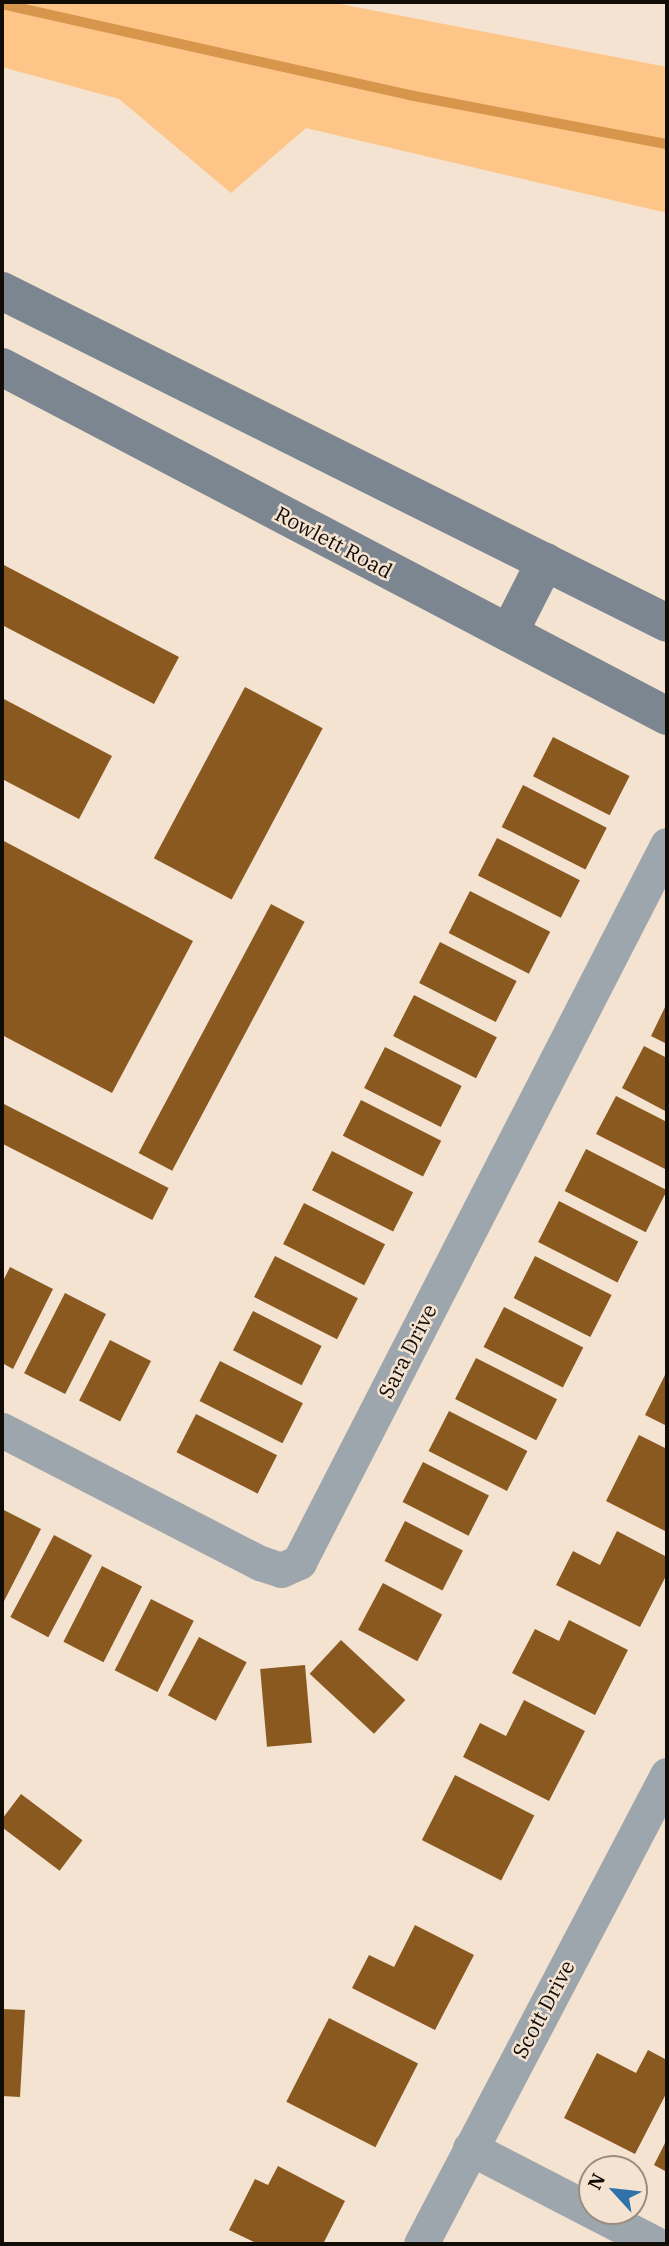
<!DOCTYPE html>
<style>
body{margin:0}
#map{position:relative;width:669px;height:2246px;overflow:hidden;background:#f5e3d1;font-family:"IBM Plex Serif",serif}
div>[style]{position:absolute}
.green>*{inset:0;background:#fdc588}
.stream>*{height:10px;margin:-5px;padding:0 5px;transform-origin:5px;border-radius:5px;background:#d7964c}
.building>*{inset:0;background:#89591f;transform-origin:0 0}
.street>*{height:35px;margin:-17.5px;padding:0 17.5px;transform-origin:17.5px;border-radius:17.5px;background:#9ea6ad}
.secondary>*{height:38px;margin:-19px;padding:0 19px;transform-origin:19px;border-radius:19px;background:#7b8691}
span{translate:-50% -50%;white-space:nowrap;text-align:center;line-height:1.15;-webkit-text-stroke:5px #f5e3d1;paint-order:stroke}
.street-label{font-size:21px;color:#120c07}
.frame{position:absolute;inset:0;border:4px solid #120c07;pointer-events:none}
.north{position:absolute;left:578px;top:2155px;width:70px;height:70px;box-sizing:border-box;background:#f5e3d1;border:2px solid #9a8d80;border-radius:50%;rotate:297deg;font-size:19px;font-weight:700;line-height:28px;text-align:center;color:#120c07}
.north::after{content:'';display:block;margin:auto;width:24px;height:32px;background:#3173a9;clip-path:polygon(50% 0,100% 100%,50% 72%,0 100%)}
</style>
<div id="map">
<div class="green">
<div style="clip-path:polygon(2px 2px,330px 2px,667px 67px,667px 213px,306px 128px,231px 193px,119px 99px,2px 67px)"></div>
</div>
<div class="stream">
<div style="left:2px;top:4px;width:417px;rotate:12.6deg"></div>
<div style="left:409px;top:95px;width:263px;rotate:10.8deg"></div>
</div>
<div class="building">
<div style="clip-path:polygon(2px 564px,179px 657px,154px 704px,2px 625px)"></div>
<div style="left:245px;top:687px;width:88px;height:194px;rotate:28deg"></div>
<div style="clip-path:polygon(2px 698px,112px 756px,79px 819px,2px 779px)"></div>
<div style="left:553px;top:737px;width:86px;height:44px;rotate:27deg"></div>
<div style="left:523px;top:785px;width:94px;height:47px;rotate:27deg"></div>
<div style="left:497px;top:838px;width:93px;height:42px;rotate:27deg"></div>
<div style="clip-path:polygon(2px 840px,193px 941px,112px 1093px,2px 1035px)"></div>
<div style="left:470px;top:891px;width:90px;height:47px;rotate:27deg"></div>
<div style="left:271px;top:904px;width:38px;height:282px;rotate:28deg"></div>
<div style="left:440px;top:942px;width:86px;height:46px;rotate:27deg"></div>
<div style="left:414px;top:995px;width:93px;height:46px;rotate:27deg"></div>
<div style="clip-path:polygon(667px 1003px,667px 1044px,651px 1036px)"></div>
<div style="clip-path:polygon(644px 1046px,667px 1058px,667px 1112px,622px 1088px)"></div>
<div style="left:385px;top:1047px;width:86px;height:46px;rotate:27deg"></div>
<div style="clip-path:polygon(616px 1096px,667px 1122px,667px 1170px,596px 1134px)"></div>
<div style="left:361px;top:1100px;width:90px;height:40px;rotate:27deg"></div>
<div style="left:2px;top:1103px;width:187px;height:36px;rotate:27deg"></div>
<div style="left:586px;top:1149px;width:91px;height:47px;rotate:27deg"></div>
<div style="left:332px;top:1151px;width:91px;height:44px;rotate:27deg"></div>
<div style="left:559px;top:1201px;width:89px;height:46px;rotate:27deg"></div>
<div style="left:304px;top:1203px;width:91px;height:46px;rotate:27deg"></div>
<div style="left:275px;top:1256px;width:93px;height:46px;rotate:27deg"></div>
<div style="left:535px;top:1256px;width:86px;height:47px;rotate:27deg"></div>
<div style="clip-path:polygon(10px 1267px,53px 1289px,13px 1369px,2px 1363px,2px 1283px)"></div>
<div style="left:65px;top:1293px;width:46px;height:90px;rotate:27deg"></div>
<div style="left:504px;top:1307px;width:89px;height:45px;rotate:27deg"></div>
<div style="left:253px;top:1311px;width:77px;height:44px;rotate:27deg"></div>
<div style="left:110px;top:1340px;width:46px;height:68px;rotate:27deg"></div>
<div style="left:476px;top:1358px;width:91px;height:46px;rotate:27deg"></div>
<div style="left:220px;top:1361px;width:93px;height:45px;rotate:27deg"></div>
<div style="clip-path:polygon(667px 1371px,667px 1426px,645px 1415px)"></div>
<div style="left:449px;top:1411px;width:88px;height:45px;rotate:27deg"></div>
<div style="left:196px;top:1414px;width:91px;height:43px;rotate:27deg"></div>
<div style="clip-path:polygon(639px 1435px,667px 1449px,667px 1532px,606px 1501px)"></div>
<div style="left:423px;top:1462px;width:74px;height:45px;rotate:27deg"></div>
<div style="clip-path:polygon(2px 1509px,41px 1529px,2px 1605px)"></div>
<div style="left:405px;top:1521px;width:65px;height:45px;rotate:27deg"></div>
<div style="clip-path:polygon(617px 1531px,667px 1557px,667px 1574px,640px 1627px,556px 1585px,573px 1551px,600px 1565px)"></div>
<div style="left:54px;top:1535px;width:43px;height:93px;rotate:28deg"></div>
<div style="left:102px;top:1566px;width:45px;height:85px;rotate:27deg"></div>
<div style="left:383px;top:1583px;width:67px;height:53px;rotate:28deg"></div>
<div style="left:151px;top:1599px;width:48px;height:80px;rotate:27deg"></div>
<div style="clip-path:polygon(569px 1620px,628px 1650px,595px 1715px,512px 1673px,535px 1629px,559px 1641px)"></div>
<div style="left:199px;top:1637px;width:54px;height:66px;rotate:28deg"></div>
<div style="left:341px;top:1640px;width:88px;height:46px;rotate:43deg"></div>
<div style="left:305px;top:1665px;width:78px;height:45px;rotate:85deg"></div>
<div style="clip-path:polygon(524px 1700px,585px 1731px,549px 1801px,463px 1757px,480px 1723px,506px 1736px)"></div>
<div style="left:455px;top:1775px;width:89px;height:73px;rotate:27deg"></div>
<div style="left:21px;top:1794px;width:77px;height:38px;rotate:37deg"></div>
<div style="clip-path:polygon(415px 1925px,474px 1955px,435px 2030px,352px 1988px,369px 1955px,394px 1967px)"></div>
<div style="clip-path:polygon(2px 2009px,25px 2010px,20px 2097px,2px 2096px)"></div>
<div style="left:329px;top:2018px;width:100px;height:94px;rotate:27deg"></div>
<div style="clip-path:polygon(648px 2050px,667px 2060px,667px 2092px,635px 2154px,564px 2118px,597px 2053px,636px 2073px)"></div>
<div style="clip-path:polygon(667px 2139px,667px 2172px,654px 2165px)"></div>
<div style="clip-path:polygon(278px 2166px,345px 2201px,323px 2244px,258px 2244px,229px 2230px,255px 2179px,268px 2185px)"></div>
</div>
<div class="street">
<div style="left:2px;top:1430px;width:290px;rotate:27.3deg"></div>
<div style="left:260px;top:1563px;width:22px;rotate:18deg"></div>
<div style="left:281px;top:1570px;width:20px;rotate:-24deg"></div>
<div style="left:299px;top:1562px;width:806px;rotate:-62.83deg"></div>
<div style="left:470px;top:2148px;width:209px;rotate:27.3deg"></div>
<div style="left:421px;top:2244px;width:530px;rotate:-62.32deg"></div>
</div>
<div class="secondary">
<div style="left:2px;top:291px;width:743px;rotate:26.53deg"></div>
<div style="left:2px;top:367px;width:751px;rotate:27.69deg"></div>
<div style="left:509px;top:633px;width:80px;rotate:-63.1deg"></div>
</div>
<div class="street-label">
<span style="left:334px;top:542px;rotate:28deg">Rowlett Road</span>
<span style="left:407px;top:1351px;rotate:-63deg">Sara Drive</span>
<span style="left:543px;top:2009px;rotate:-62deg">Scott Drive</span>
</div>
<div class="frame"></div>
<div class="north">N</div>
</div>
